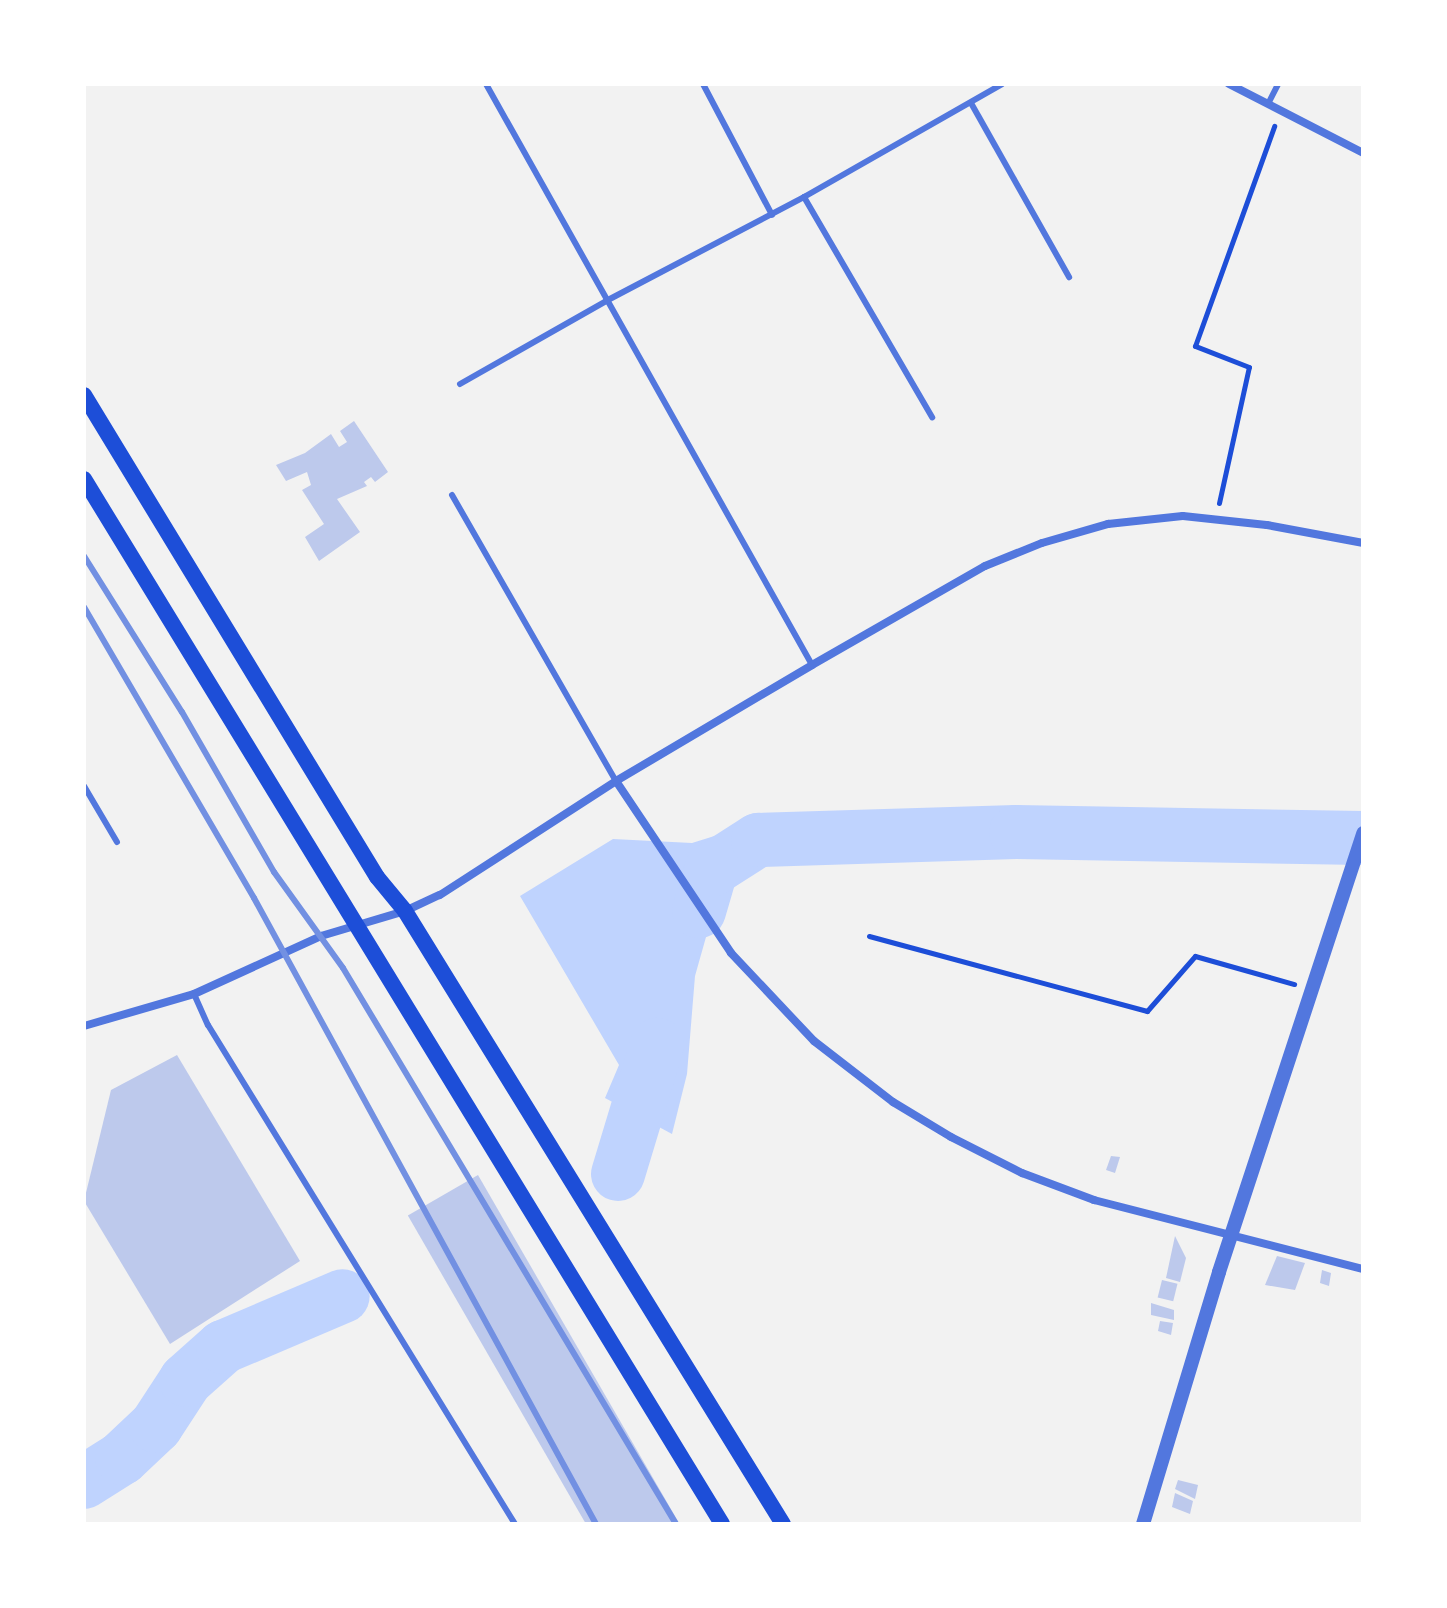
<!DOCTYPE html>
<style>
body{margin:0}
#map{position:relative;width:1447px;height:1608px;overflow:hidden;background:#f2f2f2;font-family:"Public Sans",sans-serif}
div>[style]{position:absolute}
.water>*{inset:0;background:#bfd3fe}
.river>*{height:54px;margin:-27px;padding:0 27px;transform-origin:27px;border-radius:27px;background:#bfd3fe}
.building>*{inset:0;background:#bdc9ec;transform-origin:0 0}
.path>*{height:5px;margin:-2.5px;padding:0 2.5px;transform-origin:2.5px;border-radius:2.5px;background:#1d4ed8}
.service>*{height:6px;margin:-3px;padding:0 3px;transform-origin:3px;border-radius:3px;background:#5277de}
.minor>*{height:8px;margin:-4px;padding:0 4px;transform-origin:4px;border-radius:4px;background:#5277de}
.tertiary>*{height:14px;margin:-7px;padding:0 7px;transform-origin:7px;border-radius:7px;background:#5277de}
.secondary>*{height:16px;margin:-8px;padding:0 8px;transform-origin:8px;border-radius:8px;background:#1d4ed8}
.rail>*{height:6px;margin:-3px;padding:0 3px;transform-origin:3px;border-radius:3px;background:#7290e2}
span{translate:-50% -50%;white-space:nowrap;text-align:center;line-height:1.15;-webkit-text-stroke:6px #fff;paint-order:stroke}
.frame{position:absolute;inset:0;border:86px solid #fff;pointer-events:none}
</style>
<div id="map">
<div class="water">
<div style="clip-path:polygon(724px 833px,745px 868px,721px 884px,695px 976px,687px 1074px,672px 1134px,605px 1098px,619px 1065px,520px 896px,613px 839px,692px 843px)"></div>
</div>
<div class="river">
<div style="left:699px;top:911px;width:43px;rotate:-73.7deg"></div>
<div style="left:711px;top:870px;width:56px;rotate:-32.6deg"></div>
<div style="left:758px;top:840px;width:258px;rotate:-1.8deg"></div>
<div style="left:1016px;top:832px;width:347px;rotate:1deg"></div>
<div style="left:618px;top:1174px;width:135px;rotate:-73.2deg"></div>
<div style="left:84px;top:1482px;width:45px;rotate:-32.3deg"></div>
<div style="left:122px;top:1458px;width:47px;rotate:-43.3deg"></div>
<div style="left:156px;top:1426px;width:55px;rotate:-56.9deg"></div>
<div style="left:186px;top:1380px;width:50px;rotate:-41.7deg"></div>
<div style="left:223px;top:1347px;width:130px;rotate:-23deg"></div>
</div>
<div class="building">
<div style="clip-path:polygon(354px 421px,388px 472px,375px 482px,371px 477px,364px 482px,367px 486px,337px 499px,360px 532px,319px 561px,305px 537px,324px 524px,302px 490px,311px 485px,307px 472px,286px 481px,276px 465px,305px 453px,331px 434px,339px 447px,347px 442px,340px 431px)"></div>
<div style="clip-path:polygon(177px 1055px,300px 1261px,170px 1344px,84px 1201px,111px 1090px)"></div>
<div style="clip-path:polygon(1111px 1156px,1120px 1157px,1115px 1173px,1106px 1170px)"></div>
<div style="left:478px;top:1175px;width:404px;height:81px;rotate:60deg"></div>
<div style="clip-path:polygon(1175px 1236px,1186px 1258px,1180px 1282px,1166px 1278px)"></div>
<div style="clip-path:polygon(1277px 1256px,1305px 1263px,1295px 1290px,1265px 1285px)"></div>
<div style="clip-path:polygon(1322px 1270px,1331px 1273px,1329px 1286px,1320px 1283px)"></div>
<div style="left:1162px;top:1280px;width:16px;height:18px;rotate:14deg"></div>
<div style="clip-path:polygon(1151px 1303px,1174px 1310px,1174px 1320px,1151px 1315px)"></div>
<div style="clip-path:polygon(1160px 1321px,1173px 1323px,1171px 1335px,1158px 1331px)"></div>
<div style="clip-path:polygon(1178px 1480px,1198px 1485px,1195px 1499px,1175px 1489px)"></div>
<div style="clip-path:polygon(1175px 1493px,1193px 1501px,1190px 1514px,1172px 1507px)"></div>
</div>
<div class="path">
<div style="left:1219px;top:503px;width:139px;rotate:-77.6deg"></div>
<div style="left:1249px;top:367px;width:58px;rotate:-158.7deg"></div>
<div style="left:1195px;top:346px;width:234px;rotate:-70.2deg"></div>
<div style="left:869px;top:936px;width:288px;rotate:15.1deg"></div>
<div style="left:1147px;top:1011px;width:73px;rotate:-48.9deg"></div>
<div style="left:1195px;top:956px;width:103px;rotate:15.8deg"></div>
</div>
<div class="service">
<div style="left:486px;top:84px;width:666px;rotate:60.7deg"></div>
<div style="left:703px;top:84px;width:148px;rotate:62.2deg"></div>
<div style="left:971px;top:103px;width:200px;rotate:60.6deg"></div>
<div style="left:1268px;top:104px;width:22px;rotate:-63deg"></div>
<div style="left:804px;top:197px;width:255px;rotate:59.8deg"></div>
<div style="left:460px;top:384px;width:168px;rotate:-29.6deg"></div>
<div style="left:606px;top:301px;width:224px;rotate:-27.7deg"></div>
<div style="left:804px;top:197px;width:228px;rotate:-29.7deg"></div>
<div style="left:452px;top:495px;width:330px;rotate:60.2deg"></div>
<div style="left:84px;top:786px;width:65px;rotate:59.5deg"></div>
<div style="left:194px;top:994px;width:34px;rotate:66deg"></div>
<div style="left:208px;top:1025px;width:586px;rotate:58.4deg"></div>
</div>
<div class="minor">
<div style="left:1229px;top:84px;width:151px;rotate:27.2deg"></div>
<div style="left:616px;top:781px;width:207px;rotate:56.2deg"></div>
<div style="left:731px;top:953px;width:121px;rotate:46.7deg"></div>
<div style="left:814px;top:1041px;width:100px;rotate:37.7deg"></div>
<div style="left:893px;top:1102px;width:68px;rotate:31.1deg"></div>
<div style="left:951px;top:1137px;width:80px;rotate:26.9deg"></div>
<div style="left:1022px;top:1173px;width:77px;rotate:20.6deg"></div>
<div style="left:1094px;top:1200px;width:278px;rotate:14.4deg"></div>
<div style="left:84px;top:1026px;width:115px;rotate:-16.2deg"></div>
<div style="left:194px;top:994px;width:140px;rotate:-24.5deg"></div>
<div style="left:321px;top:936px;width:88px;rotate:-16.6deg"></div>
<div style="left:405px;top:911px;width:38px;rotate:-25deg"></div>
<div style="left:440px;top:895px;width:210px;rotate:-32.9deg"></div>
<div style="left:616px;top:781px;width:228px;rotate:-30.6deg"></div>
<div style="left:812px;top:665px;width:199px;rotate:-29.8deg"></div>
<div style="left:985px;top:566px;width:61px;rotate:-22deg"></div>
<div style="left:1042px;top:543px;width:69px;rotate:-16.1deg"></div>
<div style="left:1108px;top:524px;width:75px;rotate:-6.1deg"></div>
<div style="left:1183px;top:516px;width:84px;rotate:6.1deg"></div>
<div style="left:1267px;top:525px;width:98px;rotate:10.6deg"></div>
</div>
<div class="tertiary">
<div style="left:1143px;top:1524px;width:263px;rotate:-73.2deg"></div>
<div style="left:1219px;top:1272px;width:462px;rotate:-71.8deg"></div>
</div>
<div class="secondary">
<div style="left:84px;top:395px;width:564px;rotate:58.71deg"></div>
<div style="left:377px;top:877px;width:44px;rotate:50.5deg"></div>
<div style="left:405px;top:911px;width:720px;rotate:58.34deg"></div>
<div style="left:84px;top:479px;width:1224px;rotate:58.59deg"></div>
</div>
<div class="rail">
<div style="left:84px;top:556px;width:184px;rotate:57.9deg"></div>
<div style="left:182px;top:712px;width:185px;rotate:60.1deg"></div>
<div style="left:274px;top:872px;width:118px;rotate:54.3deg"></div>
<div style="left:343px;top:968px;width:648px;rotate:59.08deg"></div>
<div style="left:84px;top:607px;width:337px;rotate:59.7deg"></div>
<div style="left:254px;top:898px;width:713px;rotate:61.35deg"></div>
</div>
<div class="frame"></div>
</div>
